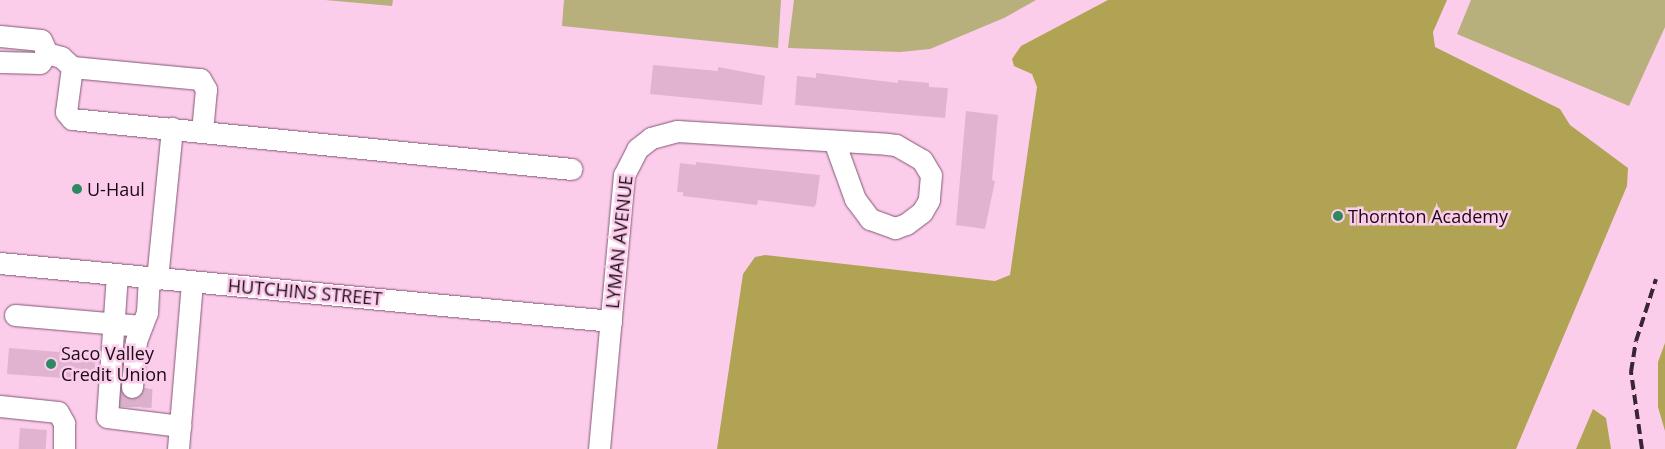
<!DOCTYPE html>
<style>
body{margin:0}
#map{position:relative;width:1665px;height:449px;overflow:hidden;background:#fccdeb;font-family:"Open Sans",sans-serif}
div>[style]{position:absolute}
.green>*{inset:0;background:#b7af7c}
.forest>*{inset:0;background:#b0a354}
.building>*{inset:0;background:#e1b3d0;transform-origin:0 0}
.minor-tunnel>*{height:21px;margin-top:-10.5px;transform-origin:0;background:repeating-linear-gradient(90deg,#dab0cb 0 21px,transparent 0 32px)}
.roads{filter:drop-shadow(0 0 1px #815872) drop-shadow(0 0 1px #815872)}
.minor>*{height:21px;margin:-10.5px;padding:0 10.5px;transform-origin:10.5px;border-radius:10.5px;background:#fff}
.rail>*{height:4px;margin-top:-2px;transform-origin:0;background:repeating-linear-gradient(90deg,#392533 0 10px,transparent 0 15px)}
.dots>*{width:14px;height:14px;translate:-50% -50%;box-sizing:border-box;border:2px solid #fccdeb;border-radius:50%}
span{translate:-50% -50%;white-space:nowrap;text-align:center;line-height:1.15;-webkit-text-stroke:5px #fccdeb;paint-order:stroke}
.poi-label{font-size:18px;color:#1a0a15}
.left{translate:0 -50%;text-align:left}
.street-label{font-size:18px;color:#1a0a15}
</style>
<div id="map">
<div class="green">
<div style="clip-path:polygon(325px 0,393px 0,392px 6px)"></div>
<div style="clip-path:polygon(564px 0,781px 0,778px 48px,562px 26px)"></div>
<div style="clip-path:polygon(794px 0,1036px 0,1004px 18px,930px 49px,900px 52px,788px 48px)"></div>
<div style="clip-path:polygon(1471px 0,1665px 0,1665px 27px,1629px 106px,1457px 34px)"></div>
</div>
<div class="forest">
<div style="clip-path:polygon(1108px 0,1447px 0,1433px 32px,1435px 47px,1560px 109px,1570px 125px,1628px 168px,1627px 186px,1516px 449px,717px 449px,743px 274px,755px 257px,765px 255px,995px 281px,1010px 275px,1037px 87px,1032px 74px,1014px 66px,1012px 59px,1021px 46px)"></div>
<div style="clip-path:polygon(1665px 343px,1665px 431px,1658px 407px,1658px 362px)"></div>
<div style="clip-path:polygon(1593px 409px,1606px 418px,1611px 449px,1576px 449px)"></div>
</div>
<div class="building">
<div style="clip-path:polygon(653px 65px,718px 71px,718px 67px,765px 76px,762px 105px,650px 94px)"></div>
<div style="clip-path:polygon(816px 73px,898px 83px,898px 80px,929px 83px,929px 87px,948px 88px,945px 118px,795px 105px,797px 76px,816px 78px)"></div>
<div style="clip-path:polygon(966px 111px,998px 115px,992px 180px,995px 181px,985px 229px,956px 225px)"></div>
<div style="clip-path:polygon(696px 162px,820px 175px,816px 204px,814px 207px,758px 200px,757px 205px,683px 196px,683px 192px,677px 192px,680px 163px,696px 165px)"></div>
<div style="clip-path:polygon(60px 346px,75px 348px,75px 353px,79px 355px,96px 356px,94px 373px,78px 372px,77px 379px,7px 374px,9px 348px,59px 352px)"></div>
<div style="clip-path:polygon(144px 388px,148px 388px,147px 407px,120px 406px,121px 393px,130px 399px,137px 398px)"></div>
<div style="left:20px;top:428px;width:27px;height:21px;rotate:4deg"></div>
</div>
<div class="minor-tunnel">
<div style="left:121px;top:406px;width:20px;rotate:-84deg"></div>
<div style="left:141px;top:407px;width:19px;rotate:-87deg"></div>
</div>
<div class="roads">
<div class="minor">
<div style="left:0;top:36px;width:41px;rotate:5.6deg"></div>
<div style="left:41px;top:40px;width:14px;rotate:65deg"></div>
<div style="left:47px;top:53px;width:12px;rotate:125deg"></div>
<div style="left:40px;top:63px;width:40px;rotate:-178.6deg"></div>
<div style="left:47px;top:53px;width:15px;rotate:16deg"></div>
<div style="left:61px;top:57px;width:15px;rotate:42deg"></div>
<div style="left:72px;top:67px;width:129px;rotate:5.4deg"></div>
<div style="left:200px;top:79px;width:12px;rotate:59deg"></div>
<div style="left:206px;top:89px;width:42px;rotate:95.4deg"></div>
<div style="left:72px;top:67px;width:45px;rotate:97.6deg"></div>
<div style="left:66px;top:112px;width:9px;rotate:49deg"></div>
<div style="left:72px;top:119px;width:502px;rotate:5.71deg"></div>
<div style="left:0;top:263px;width:614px;rotate:5.42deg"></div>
<div style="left:117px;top:274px;width:143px;rotate:94deg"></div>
<div style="left:107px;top:417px;width:74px;rotate:7deg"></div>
<div style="left:157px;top:279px;width:152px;rotate:-84.3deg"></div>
<div style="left:15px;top:315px;width:127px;rotate:5deg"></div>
<div style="left:132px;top:387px;width:46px;rotate:-85deg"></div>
<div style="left:136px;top:341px;width:30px;rotate:-69deg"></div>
<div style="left:147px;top:313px;width:35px;rotate:-87deg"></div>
<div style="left:0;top:406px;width:58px;rotate:5.9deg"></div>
<div style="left:58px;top:412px;width:13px;rotate:61deg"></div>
<div style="left:64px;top:423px;width:26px;rotate:90deg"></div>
<div style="left:178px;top:449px;width:168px;rotate:-85.2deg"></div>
<div style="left:599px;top:449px;width:275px;rotate:-84.8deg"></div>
<div style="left:624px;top:175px;width:29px;rotate:-63deg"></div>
<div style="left:637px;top:149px;width:18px;rotate:-38deg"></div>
<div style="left:651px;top:138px;width:27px;rotate:-15deg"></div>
<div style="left:677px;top:131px;width:210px;rotate:3.5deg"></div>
<div style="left:887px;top:144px;width:9px;rotate:6deg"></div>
<div style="left:896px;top:145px;width:30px;rotate:30deg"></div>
<div style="left:922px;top:160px;width:17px;rotate:59deg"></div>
<div style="left:931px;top:175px;width:25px;rotate:95deg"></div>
<div style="left:929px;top:200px;width:14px;rotate:120deg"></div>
<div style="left:922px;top:212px;width:20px;rotate:143deg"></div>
<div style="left:906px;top:224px;width:12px;rotate:160deg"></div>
<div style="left:895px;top:228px;width:27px;rotate:-160deg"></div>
<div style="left:870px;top:219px;width:25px;rotate:-127deg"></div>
<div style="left:855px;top:199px;width:62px;rotate:-109.9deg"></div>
</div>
</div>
<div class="rail">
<div style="left:1642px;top:449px;width:78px;rotate:-98.1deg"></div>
<div style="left:1631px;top:372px;width:31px;rotate:-81deg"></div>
<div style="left:1636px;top:341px;width:65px;rotate:-72.1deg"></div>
</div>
<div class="dots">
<div style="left:77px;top:189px;background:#2d8960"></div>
<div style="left:1338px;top:216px;background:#2d8960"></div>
<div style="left:51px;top:364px;background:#2d8960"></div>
</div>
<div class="poi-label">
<span class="left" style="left:87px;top:189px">U-Haul</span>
<span class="left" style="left:1348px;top:216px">Thornton Academy</span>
<span class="left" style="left:61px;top:364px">Saco Valley<br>Credit Union</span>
</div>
<div class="street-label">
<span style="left:619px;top:242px;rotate:-84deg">LYMAN AVENUE</span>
<span style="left:305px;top:292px;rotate:5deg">HUTCHINS STREET</span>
</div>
</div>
